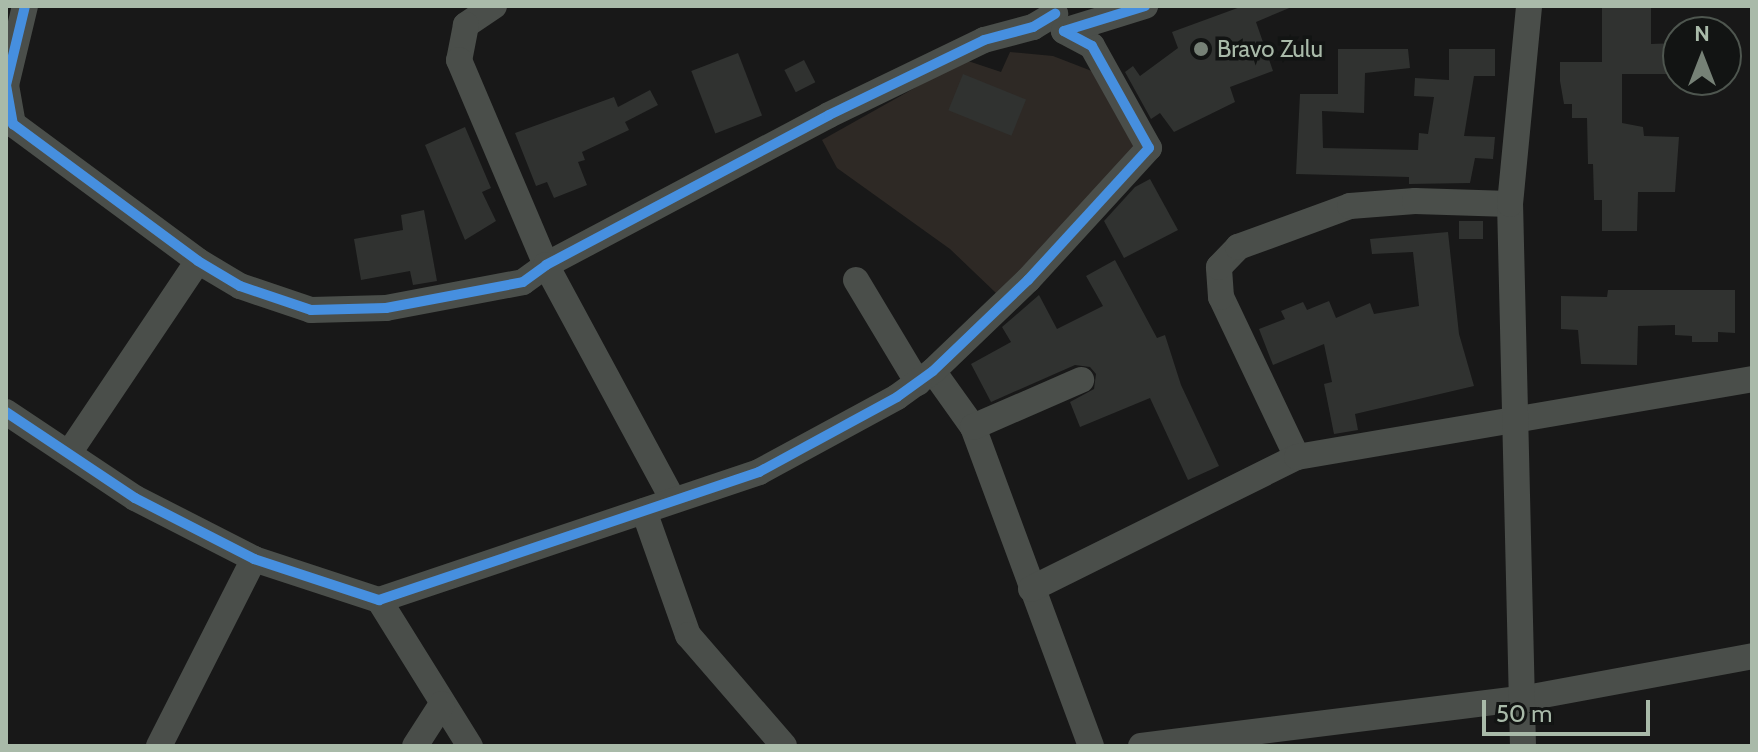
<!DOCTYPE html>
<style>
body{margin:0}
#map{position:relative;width:1758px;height:752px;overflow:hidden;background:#181818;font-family:Cabin,sans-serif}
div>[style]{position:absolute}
.green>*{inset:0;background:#2e2925}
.building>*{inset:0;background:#303230;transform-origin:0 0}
.minor>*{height:26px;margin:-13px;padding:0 13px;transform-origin:13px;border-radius:13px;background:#4a4e4a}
.cycleway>*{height:10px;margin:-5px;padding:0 5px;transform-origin:5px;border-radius:5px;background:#468fdf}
.dots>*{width:22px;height:22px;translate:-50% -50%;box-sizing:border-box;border:4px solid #121413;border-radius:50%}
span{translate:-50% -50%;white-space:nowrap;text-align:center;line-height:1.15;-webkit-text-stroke:7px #121413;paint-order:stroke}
.poi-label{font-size:24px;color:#a9baa9}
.left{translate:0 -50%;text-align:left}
.frame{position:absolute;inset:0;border:8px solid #a9baa9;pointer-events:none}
.north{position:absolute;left:1662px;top:16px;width:80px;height:80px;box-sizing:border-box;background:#121413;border:2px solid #4e564f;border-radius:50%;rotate:0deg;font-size:22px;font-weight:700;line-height:32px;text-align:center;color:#a9baa9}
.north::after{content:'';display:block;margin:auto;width:28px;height:36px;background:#768176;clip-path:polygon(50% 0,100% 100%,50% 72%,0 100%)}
.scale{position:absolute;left:1482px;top:700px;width:168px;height:36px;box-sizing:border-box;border:4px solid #a9baa9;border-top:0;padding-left:10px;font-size:24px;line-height:28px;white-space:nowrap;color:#a9baa9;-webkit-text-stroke:6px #121413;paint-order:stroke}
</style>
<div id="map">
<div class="green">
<div style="clip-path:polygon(1010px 52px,1053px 56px,1102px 75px,1142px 149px,1068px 230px,996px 293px,950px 249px,837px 168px,822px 140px,952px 67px,968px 61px,1001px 72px)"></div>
</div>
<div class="building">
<div style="clip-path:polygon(1243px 6px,1294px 6px,1256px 22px,1273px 71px,1230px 87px,1235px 102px,1174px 132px,1160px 113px,1151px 119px,1125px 72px,1133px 66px,1140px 76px,1178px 48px,1172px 32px)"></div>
<div style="clip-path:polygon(1602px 6px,1651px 6px,1651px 44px,1678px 43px,1678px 74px,1622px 74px,1622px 123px,1643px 127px,1644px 136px,1679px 137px,1675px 192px,1638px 192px,1637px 231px,1602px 231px,1602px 200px,1594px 200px,1593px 164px,1588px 164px,1587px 118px,1572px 118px,1572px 104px,1564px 104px,1560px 81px,1560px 62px,1602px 62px)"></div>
<div style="clip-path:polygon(1338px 49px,1408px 49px,1410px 68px,1365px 73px,1364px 113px,1322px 111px,1323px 148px,1418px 150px,1419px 133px,1428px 134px,1434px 97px,1414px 96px,1415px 78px,1449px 80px,1449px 49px,1495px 49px,1495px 76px,1474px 76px,1464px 136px,1495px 137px,1493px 159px,1475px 158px,1470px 183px,1409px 184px,1409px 177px,1296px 174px,1300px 94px,1338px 94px)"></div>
<div style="left:738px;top:53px;width:67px;height:50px;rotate:69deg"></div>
<div style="left:804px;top:60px;width:25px;height:22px;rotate:63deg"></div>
<div style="left:963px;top:74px;width:68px;height:39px;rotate:22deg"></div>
<div style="clip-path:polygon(650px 90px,658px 105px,625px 122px,629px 130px,582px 152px,585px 160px,578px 162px,587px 185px,554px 198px,547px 182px,536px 186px,515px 133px,614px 97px,618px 107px)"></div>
<div style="clip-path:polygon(465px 127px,491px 188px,482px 192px,496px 221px,465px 240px,425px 145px)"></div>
<div style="clip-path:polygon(1150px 179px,1178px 230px,1124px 258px,1104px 221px,1135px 187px)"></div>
<div style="clip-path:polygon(424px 210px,437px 281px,413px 285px,410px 271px,361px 280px,354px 239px,403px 230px,401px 215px)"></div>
<div style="left:1483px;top:221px;width:18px;height:24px;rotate:90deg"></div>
<div style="clip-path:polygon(1448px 232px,1459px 334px,1474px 386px,1355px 414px,1358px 430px,1334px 434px,1324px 384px,1332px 382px,1324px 344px,1273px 365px,1259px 329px,1285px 319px,1281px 311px,1303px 302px,1307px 310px,1329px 301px,1336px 318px,1370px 303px,1374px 314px,1419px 306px,1413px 252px,1372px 254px,1370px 239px)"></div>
<div style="clip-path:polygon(1115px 260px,1157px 338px,1165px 335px,1181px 385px,1219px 466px,1188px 480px,1150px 398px,1080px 427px,1070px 402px,1094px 389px,1096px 374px,1090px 367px,1075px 365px,991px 402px,971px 364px,1011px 342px,1002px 327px,1039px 295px,1057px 329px,1103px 306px,1086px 276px)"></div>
<div style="clip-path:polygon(1608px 290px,1735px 290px,1735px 333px,1718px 332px,1718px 342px,1692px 342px,1692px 336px,1675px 335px,1675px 325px,1638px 326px,1637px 365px,1581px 364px,1578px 330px,1561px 329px,1561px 296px,1607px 297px)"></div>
</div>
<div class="minor">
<div style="left:25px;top:6px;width:81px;rotate:103.5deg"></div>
<div style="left:6px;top:85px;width:40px;rotate:80deg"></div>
<div style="left:13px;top:124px;width:230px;rotate:36.5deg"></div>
<div style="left:198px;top:261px;width:49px;rotate:30.8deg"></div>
<div style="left:240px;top:286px;width:75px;rotate:18.7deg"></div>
<div style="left:311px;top:310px;width:75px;rotate:-1.5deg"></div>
<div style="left:386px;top:308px;width:139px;rotate:-10.7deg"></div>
<div style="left:523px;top:282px;width:29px;rotate:-36deg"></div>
<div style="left:546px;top:265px;width:320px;rotate:-27.9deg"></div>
<div style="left:829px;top:115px;width:172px;rotate:-25.8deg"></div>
<div style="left:984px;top:40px;width:51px;rotate:-14.9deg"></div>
<div style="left:1033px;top:27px;width:26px;rotate:-31deg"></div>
<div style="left:494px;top:6px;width:34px;rotate:146deg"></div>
<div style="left:466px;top:25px;width:36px;rotate:101deg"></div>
<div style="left:459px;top:60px;width:223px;rotate:67deg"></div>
<div style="left:546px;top:265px;width:267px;rotate:61.6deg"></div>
<div style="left:856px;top:280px;width:120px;rotate:59deg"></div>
<div style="left:933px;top:371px;width:69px;rotate:54.5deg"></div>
<div style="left:973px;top:427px;width:340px;rotate:69.7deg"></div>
<div style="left:6px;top:412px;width:155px;rotate:33.7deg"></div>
<div style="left:135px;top:498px;width:134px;rotate:27.1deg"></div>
<div style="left:254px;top:559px;width:132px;rotate:18.2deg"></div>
<div style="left:379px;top:600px;width:401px;rotate:-18.6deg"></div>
<div style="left:759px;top:472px;width:157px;rotate:-28.5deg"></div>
<div style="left:897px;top:397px;width:44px;rotate:-35.8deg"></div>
<div style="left:933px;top:371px;width:132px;rotate:-43.8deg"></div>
<div style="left:1028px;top:280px;width:179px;rotate:-47.5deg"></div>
<div style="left:1149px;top:148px;width:117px;rotate:-119.2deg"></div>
<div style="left:1092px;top:46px;width:32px;rotate:-152deg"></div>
<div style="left:1064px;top:31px;width:85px;rotate:-17.2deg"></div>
<div style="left:973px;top:427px;width:118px;rotate:-23.5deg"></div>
<div style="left:69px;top:453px;width:231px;rotate:-56.1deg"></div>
<div style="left:1297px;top:457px;width:177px;rotate:-115.4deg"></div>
<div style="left:1221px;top:297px;width:30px;rotate:-94deg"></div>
<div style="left:1219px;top:267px;width:28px;rotate:-46deg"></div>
<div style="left:1238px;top:247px;width:119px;rotate:-20.1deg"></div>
<div style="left:1350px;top:206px;width:65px;rotate:-4.4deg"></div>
<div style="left:1415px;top:201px;width:95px;rotate:1.8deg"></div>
<div style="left:644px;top:511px;width:132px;rotate:70.5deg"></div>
<div style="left:688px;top:635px;width:147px;rotate:49.1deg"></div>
<div style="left:1031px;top:589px;width:297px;rotate:-26.4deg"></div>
<div style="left:1297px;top:457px;width:462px;rotate:-9.7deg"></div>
<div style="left:379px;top:600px;width:172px;rotate:58.1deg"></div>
<div style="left:159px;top:746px;width:210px;rotate:-63.1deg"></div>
<div style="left:415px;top:746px;width:50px;rotate:-57.3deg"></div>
<div style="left:1141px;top:746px;width:383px;rotate:-7.1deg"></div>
<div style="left:1521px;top:699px;width:235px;rotate:-10.5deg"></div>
<div style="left:1523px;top:746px;width:542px;rotate:-91.37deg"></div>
<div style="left:1510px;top:204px;width:199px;rotate:-84.5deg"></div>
</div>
<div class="cycleway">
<div style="left:25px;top:6px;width:81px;rotate:103.5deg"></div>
<div style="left:6px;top:85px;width:40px;rotate:80deg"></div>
<div style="left:13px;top:124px;width:230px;rotate:36.5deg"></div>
<div style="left:198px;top:261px;width:49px;rotate:30.8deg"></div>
<div style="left:240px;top:286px;width:75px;rotate:18.7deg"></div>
<div style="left:311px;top:310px;width:75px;rotate:-1.5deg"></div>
<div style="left:386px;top:308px;width:139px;rotate:-10.7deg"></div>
<div style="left:523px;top:282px;width:29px;rotate:-36deg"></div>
<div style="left:546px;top:265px;width:320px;rotate:-27.9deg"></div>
<div style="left:829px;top:115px;width:172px;rotate:-25.8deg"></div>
<div style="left:984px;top:40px;width:51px;rotate:-14.9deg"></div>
<div style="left:1033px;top:27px;width:26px;rotate:-31deg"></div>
<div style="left:6px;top:412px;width:155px;rotate:33.7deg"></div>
<div style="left:135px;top:498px;width:134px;rotate:27.1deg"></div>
<div style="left:254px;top:559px;width:132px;rotate:18.2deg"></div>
<div style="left:379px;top:600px;width:401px;rotate:-18.6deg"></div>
<div style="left:759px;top:472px;width:157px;rotate:-28.5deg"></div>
<div style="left:897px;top:397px;width:44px;rotate:-35.8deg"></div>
<div style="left:933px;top:371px;width:132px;rotate:-43.8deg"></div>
<div style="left:1028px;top:280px;width:179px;rotate:-47.5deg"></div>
<div style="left:1149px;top:148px;width:117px;rotate:-119.2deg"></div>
<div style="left:1092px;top:46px;width:32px;rotate:-152deg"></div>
<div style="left:1064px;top:31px;width:85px;rotate:-17.2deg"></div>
</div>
<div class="dots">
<div style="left:1201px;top:49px;background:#768176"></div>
</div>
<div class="poi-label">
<span class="left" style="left:1217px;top:49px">Bravo Zulu</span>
</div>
<div class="frame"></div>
<div class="north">N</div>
<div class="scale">50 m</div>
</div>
